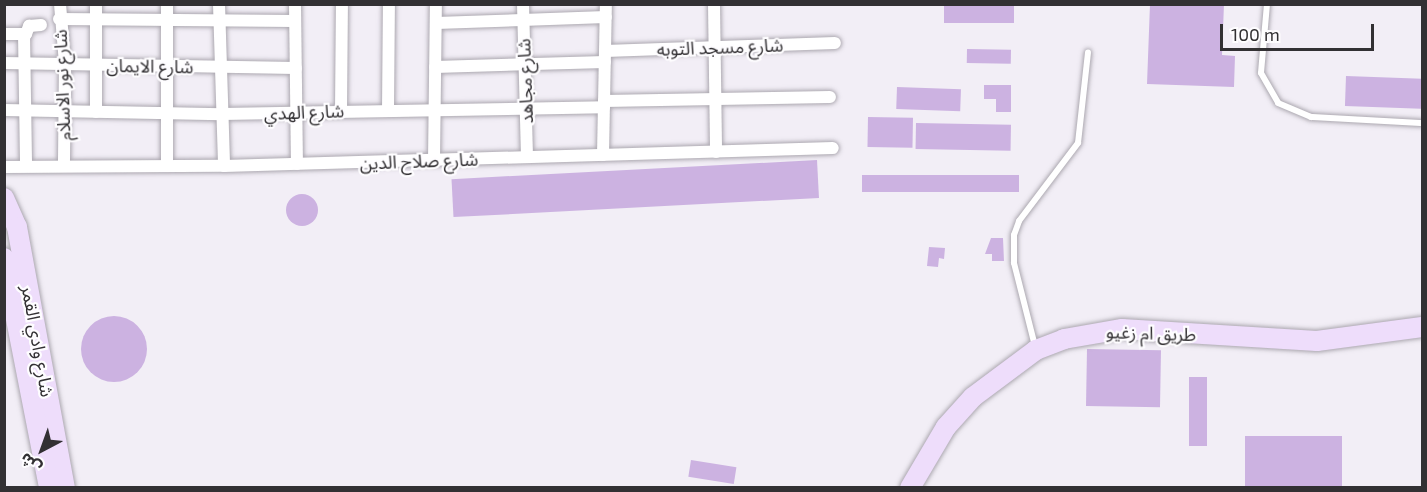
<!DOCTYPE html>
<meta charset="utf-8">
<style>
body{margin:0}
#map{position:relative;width:1427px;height:492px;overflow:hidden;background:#f2eef6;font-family:"Exo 2","Noto Sans Arabic",sans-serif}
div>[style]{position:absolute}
.building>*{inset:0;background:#ccb2e1;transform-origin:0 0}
.round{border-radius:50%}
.roads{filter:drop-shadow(0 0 2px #aca8b0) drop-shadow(0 0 2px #aca8b0)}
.service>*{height:6px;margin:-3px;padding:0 3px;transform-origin:3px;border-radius:3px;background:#fff}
.minor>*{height:12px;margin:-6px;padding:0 6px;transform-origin:6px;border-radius:6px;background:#fff}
.primary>*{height:20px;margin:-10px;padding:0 10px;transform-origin:10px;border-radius:10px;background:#eeddfb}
span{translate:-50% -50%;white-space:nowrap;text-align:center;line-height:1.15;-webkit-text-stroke:4.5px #fefdff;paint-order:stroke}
.street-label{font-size:18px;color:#323033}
.frame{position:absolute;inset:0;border:6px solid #323033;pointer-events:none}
.north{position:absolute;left:12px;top:420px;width:60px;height:60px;-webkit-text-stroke:4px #fefdff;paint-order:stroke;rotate:221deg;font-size:16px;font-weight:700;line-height:24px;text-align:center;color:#323033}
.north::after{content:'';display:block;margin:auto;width:21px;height:27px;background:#323033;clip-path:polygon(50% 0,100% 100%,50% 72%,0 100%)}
.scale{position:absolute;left:1220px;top:24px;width:154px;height:27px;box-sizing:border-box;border:3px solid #323033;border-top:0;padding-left:8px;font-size:18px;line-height:21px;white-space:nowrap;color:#323033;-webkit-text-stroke:4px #fefdff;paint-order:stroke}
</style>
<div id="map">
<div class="building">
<div style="left:944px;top:4px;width:70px;height:19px"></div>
<div style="clip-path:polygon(1150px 4px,1224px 4px,1222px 55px,1235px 56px,1234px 87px,1147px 84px)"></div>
<div style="left:967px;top:49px;width:44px;height:14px;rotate:1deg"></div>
<div style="left:1346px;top:76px;width:76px;height:30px;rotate:2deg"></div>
<div style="clip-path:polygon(984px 85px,1011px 85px,1011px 112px,996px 112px,996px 99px,984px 99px)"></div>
<div style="left:897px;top:87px;width:64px;height:22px;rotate:2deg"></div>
<div style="left:868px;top:117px;width:45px;height:30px;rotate:1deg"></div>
<div style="left:916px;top:123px;width:95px;height:26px;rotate:1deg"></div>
<div style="left:817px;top:160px;width:38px;height:366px;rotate:87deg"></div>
<div style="left:1019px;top:175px;width:17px;height:157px;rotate:90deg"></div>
<div class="round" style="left:286px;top:194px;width:32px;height:32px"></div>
<div style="clip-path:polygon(991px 238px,1003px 238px,1004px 261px,992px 261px,992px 254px,985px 254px)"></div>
<div style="clip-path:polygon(929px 247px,945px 248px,944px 259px,939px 258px,938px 267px,927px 266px)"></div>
<div class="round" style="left:81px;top:316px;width:66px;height:66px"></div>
<div style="left:1087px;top:349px;width:74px;height:57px;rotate:1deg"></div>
<div style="left:1189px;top:377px;width:18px;height:69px"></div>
<div style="left:1245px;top:436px;width:97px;height:51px"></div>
<div style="left:691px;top:460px;width:46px;height:17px;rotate:9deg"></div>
</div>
<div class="roads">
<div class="service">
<div style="left:1267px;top:4px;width:69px;rotate:95deg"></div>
<div style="left:1261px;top:73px;width:34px;rotate:60deg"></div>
<div style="left:1278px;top:103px;width:36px;rotate:23deg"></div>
<div style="left:1311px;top:117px;width:111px;rotate:3.1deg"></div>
<div style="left:1035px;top:346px;width:86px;rotate:-104.2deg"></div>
<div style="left:1014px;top:263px;width:28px;rotate:-90deg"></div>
<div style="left:1014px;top:235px;width:15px;rotate:-70deg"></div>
<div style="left:1019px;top:221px;width:98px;rotate:-52.9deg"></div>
<div style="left:1078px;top:143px;width:91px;rotate:-83.7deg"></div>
</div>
<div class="minor">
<div style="left:60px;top:4px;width:60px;rotate:85.2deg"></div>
<div style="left:65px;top:64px;width:101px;rotate:90.6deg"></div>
<div style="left:96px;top:4px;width:108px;rotate:90deg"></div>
<div style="left:167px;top:4px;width:162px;rotate:90deg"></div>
<div style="left:219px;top:4px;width:162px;rotate:88.2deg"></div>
<div style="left:295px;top:4px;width:160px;rotate:89.3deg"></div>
<div style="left:523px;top:4px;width:153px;rotate:88.5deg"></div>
<div style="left:714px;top:4px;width:148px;rotate:89.2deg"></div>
<div style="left:59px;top:19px;width:236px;rotate:0.5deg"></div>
<div style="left:436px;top:23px;width:170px;rotate:-2deg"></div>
<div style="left:4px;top:34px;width:22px"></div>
<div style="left:26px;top:34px;width:9px;rotate:-69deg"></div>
<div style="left:29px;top:26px;width:12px;rotate:-5deg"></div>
<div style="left:24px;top:34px;width:131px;rotate:89.1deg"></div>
<div style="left:605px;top:51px;width:230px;rotate:-2deg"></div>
<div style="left:4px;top:63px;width:292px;rotate:1deg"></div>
<div style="left:435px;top:67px;width:170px;rotate:-1.7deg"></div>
<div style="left:604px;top:101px;width:226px;rotate:-1deg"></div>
<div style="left:4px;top:110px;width:218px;rotate:1.1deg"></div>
<div style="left:222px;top:114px;width:382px;rotate:-1deg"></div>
<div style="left:388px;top:110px;width:106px;rotate:-89.5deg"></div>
<div style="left:341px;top:111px;width:107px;rotate:-89.5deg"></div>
<div style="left:603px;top:155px;width:151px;rotate:-88.9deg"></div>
<div style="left:434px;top:160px;width:156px;rotate:-89.3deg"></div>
<div style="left:4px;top:167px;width:220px;rotate:-0.3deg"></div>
<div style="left:224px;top:166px;width:609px;rotate:-1.69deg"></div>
</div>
<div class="primary">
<div style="left:4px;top:198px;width:32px;rotate:66deg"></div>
<div style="left:17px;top:227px;width:265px;rotate:79.6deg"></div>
<div style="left:4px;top:258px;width:234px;rotate:78.9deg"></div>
<div style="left:910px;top:488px;width:71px;rotate:-59.5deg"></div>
<div style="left:946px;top:427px;width:40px;rotate:-48deg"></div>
<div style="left:973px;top:397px;width:79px;rotate:-36.7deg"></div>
<div style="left:1036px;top:350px;width:30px;rotate:-21deg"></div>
<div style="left:1064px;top:339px;width:59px;rotate:-9.8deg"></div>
<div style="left:1122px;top:329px;width:195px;rotate:3.5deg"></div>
<div style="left:1317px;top:341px;width:106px;rotate:-7.6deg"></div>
</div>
</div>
<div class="street-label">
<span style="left:720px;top:47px;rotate:-2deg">شارع مسجد التوبه</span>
<span style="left:150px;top:66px;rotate:1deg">شارع الايمان</span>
<span style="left:525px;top:81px;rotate:-92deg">شارع مجاهد</span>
<span style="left:62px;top:85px;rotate:-92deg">شارع نور الاسلام</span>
<span style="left:304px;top:112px;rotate:-2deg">شارع الهدي</span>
<span style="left:419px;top:161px;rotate:-2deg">شارع صلاح الدين</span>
<span style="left:1151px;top:333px;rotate:2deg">طريق ام زغيو</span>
<span style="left:38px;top:341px;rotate:80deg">شارع وادي القمر</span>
</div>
<div class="frame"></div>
<div class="north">ش</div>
<div class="scale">100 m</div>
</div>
